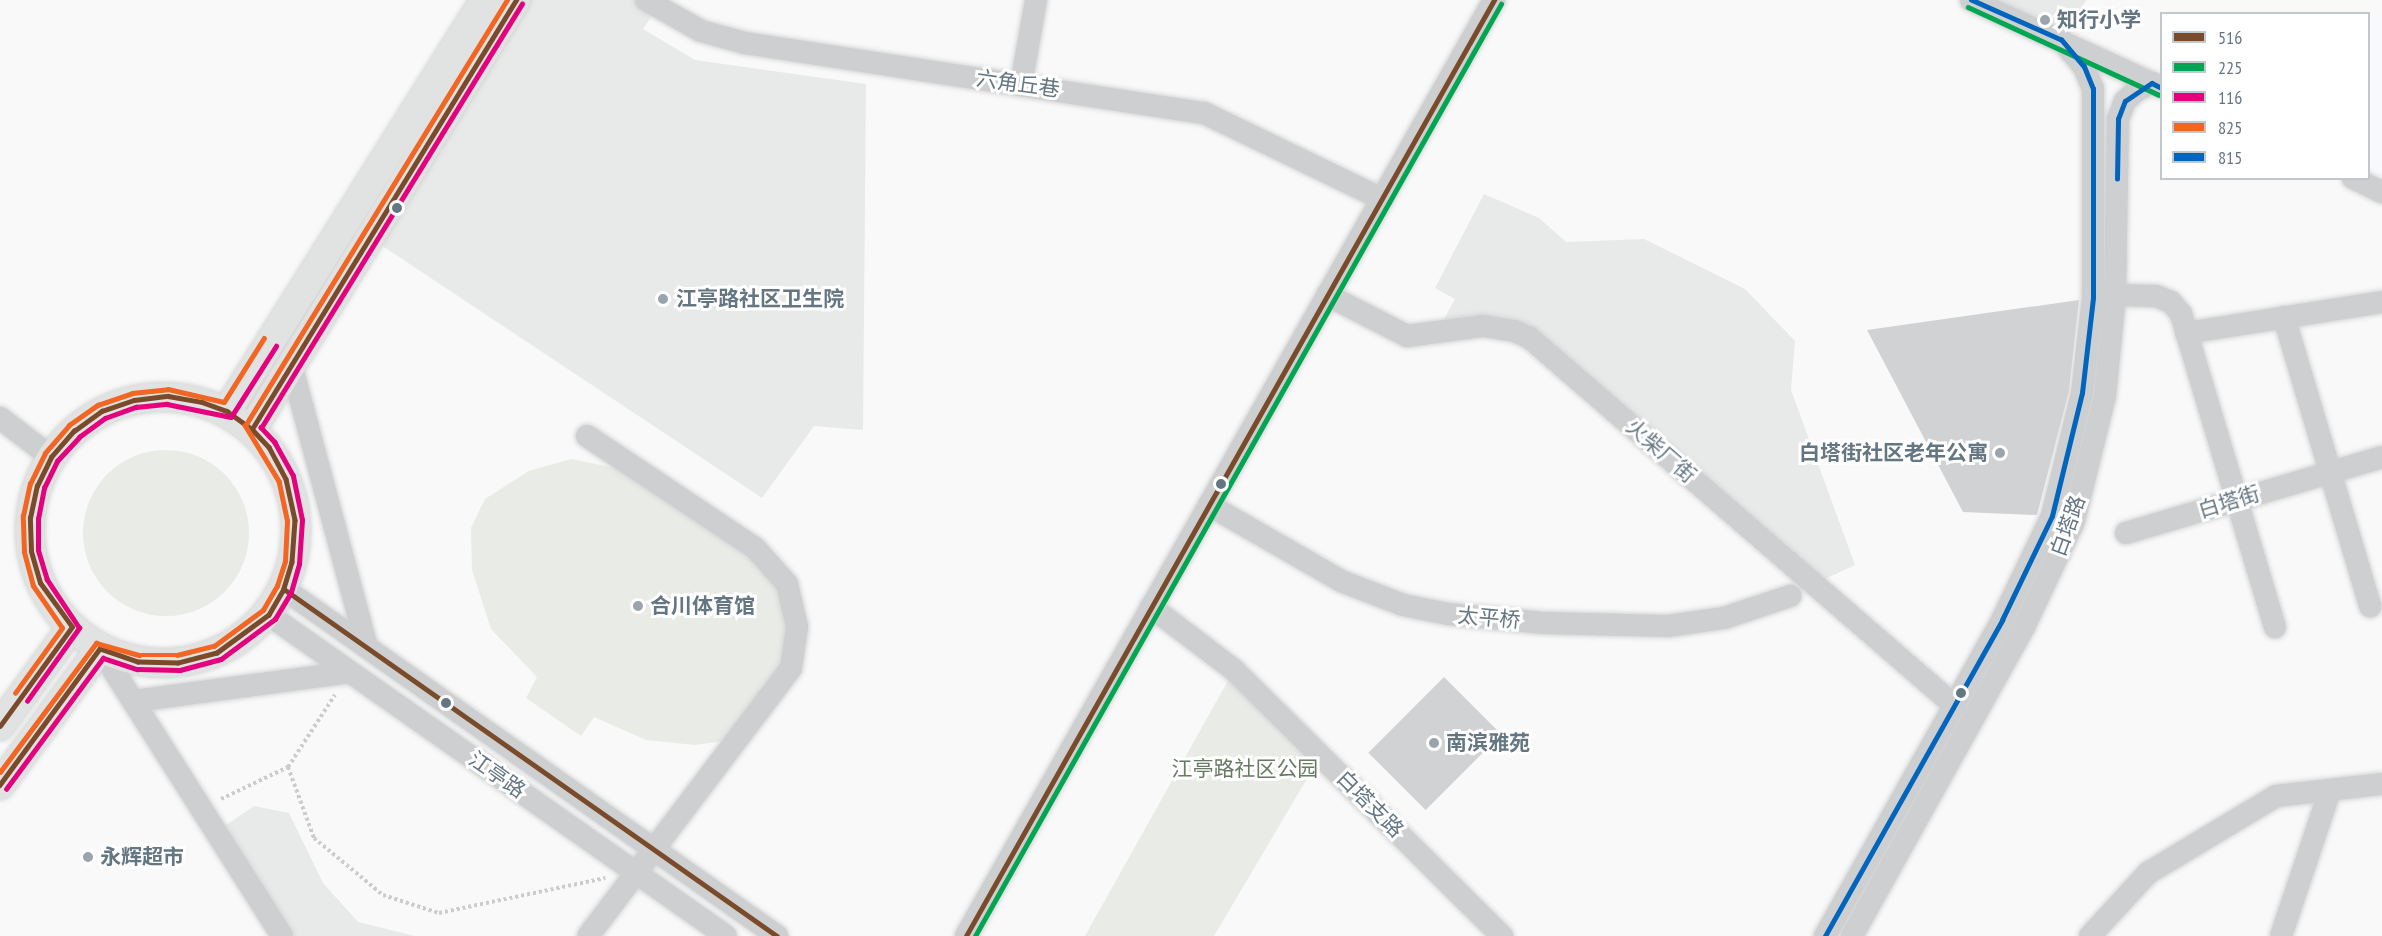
<!DOCTYPE html>
<meta charset="utf-8">
<style>
body{margin:0}
#map{position:relative;width:2382px;height:936px;overflow:hidden;background:#f9f9f9;font-family:"PT Sans Narrow","Noto Sans SC",sans-serif}
div>[style]{position:absolute}
.built>*{inset:0;background:#e8e9e9}
.green>*{inset:0;background:#e8ebe6}
.round{border-radius:50%}
.building>*{inset:0;background:#d0d2d3;transform-origin:0 0}
.path>*{height:4px;margin-top:-2px;transform-origin:0;background:repeating-linear-gradient(90deg,#cbcccd 0 3px,transparent 0 6px)}
.roads{filter:drop-shadow(0 0 2px #d5d6d7) drop-shadow(0 0 2px #d5d6d7)}
.minor>*{height:22px;margin:-11px;padding:0 11px;transform-origin:11px;border-radius:11px;background:#cecfd0}
.major>*{height:28px;margin:-14px;padding:0 14px;transform-origin:14px;border-radius:14px;background:#e1e2e2}
.major>.ring{margin:-14px;padding:0;box-sizing:content-box;background:none;border:28px solid #e1e2e2;border-radius:50%}
.bus-1>*{height:4.5px;margin:-2.25px;padding:0 2.25px;transform-origin:2.25px;border-radius:2.25px;background:#7a4b2a}
.bus-2>*{height:4.5px;margin:-2.25px;padding:0 2.25px;transform-origin:2.25px;border-radius:2.25px;background:#00a651}
.bus-3>*{height:4.5px;margin:-2.25px;padding:0 2.25px;transform-origin:2.25px;border-radius:2.25px;background:#e5007d}
.bus-4>*{height:4.5px;margin:-2.25px;padding:0 2.25px;transform-origin:2.25px;border-radius:2.25px;background:#f26522}
.bus-5>*{height:4.5px;margin:-2.25px;padding:0 2.25px;transform-origin:2.25px;border-radius:2.25px;background:#0065bd}
.dots>*{width:16px;height:16px;translate:-50% -50%;box-sizing:border-box;border:3px solid #fff;border-radius:50%}
span{translate:-50% -50%;white-space:nowrap;text-align:center;line-height:1.15;-webkit-text-stroke:6px #fff;paint-order:stroke}
.poi-label{font-size:21px;color:#657683;font-weight:700}
.left{translate:0 -50%;text-align:left}
.right{translate:-100% -50%;text-align:right}
.street-label{font-size:21px;color:#657683}
.park-label{font-size:21px;color:#687a64}
.legend{position:absolute;left:2160px;top:12px;width:210px;height:168px;box-sizing:border-box;background:#fff;border:2px solid #c1c8cd;margin:0;padding:8px 10px;list-style:none;font-size:18px;color:#657683}
.legend li{display:flex;align-items:center;gap:12px;height:30px}
.legend b{width:30px;border:2px solid #c1c8cd}
</style>
<div id="map">
<div class="built">
<div style="clip-path:polygon(516px 0,646px 0,657px 8px,643px 29px,695px 60px,866px 84px,863px 430px,814px 426px,762px 498px,369px 237px)"></div>
<div style="clip-path:polygon(1971px 0,2086px 0,2061px 40px)"></div>
<div style="clip-path:polygon(1484px 194px,1539px 218px,1566px 242px,1644px 239px,1745px 289px,1795px 341px,1791px 390px,1855px 565px,1814px 584px,1530px 338px,1436px 334px,1455px 299px,1435px 288px)"></div>
<div style="clip-path:polygon(254px 806px,289px 813px,323px 883px,358px 922px,415px 936px,295px 936px,275px 923px,216px 832px)"></div>
</div>
<div class="green">
<div class="round" style="left:83px;top:450px;width:166px;height:166px"></div>
<div style="clip-path:polygon(571px 459px,641px 473px,787px 584px,791px 668px,737px 739px,695px 745px,646px 740px,594px 717px,581px 736px,526px 698px,537px 677px,491px 629px,472px 570px,471px 528px,485px 499px,529px 471px)"></div>
<div style="clip-path:polygon(1234px 670px,1321px 755px,1214px 936px,1085px 936px)"></div>
</div>
<div class="building">
<div style="clip-path:polygon(2079px 300px,2069px 391px,2037px 515px,1963px 512px,1867px 330px)"></div>
<div style="left:1444px;top:677px;width:81px;height:107px;rotate:45deg"></div>
</div>
<div class="path">
<div style="left:288px;top:767px;width:76px;rotate:69.9deg"></div>
<div style="left:314px;top:838px;width:89px;rotate:39.6deg"></div>
<div style="left:383px;top:895px;width:59px;rotate:17.8deg"></div>
<div style="left:439px;top:913px;width:170px;rotate:-11.9deg"></div>
<div style="left:221px;top:799px;width:74px;rotate:-25.5deg"></div>
<div style="left:288px;top:767px;width:86px;rotate:-56.9deg"></div>
</div>
<div class="roads">
<div class="minor">
<div style="left:646px;top:0;width:63px;rotate:29.4deg"></div>
<div style="left:701px;top:31px;width:46px;rotate:15.3deg"></div>
<div style="left:745px;top:43px;width:464px;rotate:8.7deg"></div>
<div style="left:1204px;top:113px;width:198px;rotate:25.8deg"></div>
<div style="left:1971px;top:0;width:208px;rotate:24.7deg"></div>
<div style="left:1021px;top:85px;width:86px;rotate:-80deg"></div>
<div style="left:2353px;top:178px;width:32px;rotate:26deg"></div>
<div style="left:1327px;top:295px;width:90px;rotate:27.1deg"></div>
<div style="left:1407px;top:336px;width:77px;rotate:-7.5deg"></div>
<div style="left:1483px;top:326px;width:32px;rotate:9deg"></div>
<div style="left:1515px;top:331px;width:17px;rotate:25deg"></div>
<div style="left:1530px;top:338px;width:562px;rotate:40.89deg"></div>
<div style="left:2115px;top:295px;width:41px;rotate:1.4deg"></div>
<div style="left:2156px;top:296px;width:16px;rotate:22deg"></div>
<div style="left:2171px;top:302px;width:16px;rotate:50deg"></div>
<div style="left:2181px;top:314px;width:327px;rotate:73.3deg"></div>
<div style="left:2284px;top:317px;width:302px;rotate:73.4deg"></div>
<div style="left:2186px;top:333px;width:198px;rotate:-9deg"></div>
<div style="left:291px;top:364px;width:293px;rotate:75deg"></div>
<div style="left:0;top:418px;width:64px;rotate:37.4deg"></div>
<div style="left:587px;top:436px;width:202px;rotate:33.7deg"></div>
<div style="left:755px;top:548px;width:48px;rotate:48.4deg"></div>
<div style="left:787px;top:584px;width:44px;rotate:76.9deg"></div>
<div style="left:797px;top:627px;width:41px;rotate:98.3deg"></div>
<div style="left:791px;top:668px;width:336px;rotate:127.1deg"></div>
<div style="left:1209px;top:505px;width:152px;rotate:29.9deg"></div>
<div style="left:1341px;top:581px;width:66px;rotate:21.2deg"></div>
<div style="left:1403px;top:605px;width:46px;rotate:11.3deg"></div>
<div style="left:1448px;top:614px;width:96px;rotate:5.4deg"></div>
<div style="left:1544px;top:623px;width:124px;rotate:1.4deg"></div>
<div style="left:1668px;top:626px;width:57px;rotate:-8.1deg"></div>
<div style="left:1724px;top:618px;width:70px;rotate:-18.4deg"></div>
<div style="left:2126px;top:533px;width:267px;rotate:-16.5deg"></div>
<div style="left:284px;top:589px;width:603px;rotate:35.14deg"></div>
<div style="left:1151px;top:607px;width:104px;rotate:37.2deg"></div>
<div style="left:1234px;top:670px;width:378px;rotate:44.8deg"></div>
<div style="left:269px;top:615px;width:558px;rotate:35.08deg"></div>
<div style="left:100px;top:649px;width:340px;rotate:57.6deg"></div>
<div style="left:134px;top:701px;width:218px;rotate:-7.6deg"></div>
<div style="left:966px;top:936px;width:1075px;rotate:-60.57deg"></div>
<div style="left:1825px;top:936px;width:362px;rotate:-60.7deg"></div>
<div style="left:2002px;top:620px;width:115px;rotate:-64.3deg"></div>
<div style="left:2052px;top:516px;width:127px;rotate:-76.3deg"></div>
<div style="left:2082px;top:393px;width:96px;rotate:-83.4deg"></div>
<div style="left:2093px;top:298px;width:209px;rotate:-90deg"></div>
<div style="left:2093px;top:89px;width:24px;rotate:-112deg"></div>
<div style="left:2084px;top:67px;width:35px;rotate:-130deg"></div>
<div style="left:1852px;top:936px;width:354px;rotate:-60.9deg"></div>
<div style="left:2024px;top:627px;width:117px;rotate:-64.7deg"></div>
<div style="left:2074px;top:521px;width:129px;rotate:-76.1deg"></div>
<div style="left:2105px;top:396px;width:101px;rotate:-84.3deg"></div>
<div style="left:2115px;top:295px;width:176px;rotate:-89deg"></div>
<div style="left:2118px;top:119px;width:19px;rotate:-69deg"></div>
<div style="left:2125px;top:101px;width:16px;rotate:-43deg"></div>
<div style="left:2137px;top:90px;width:17px;rotate:-25deg"></div>
<div style="left:2090px;top:936px;width:86px;rotate:-47.4deg"></div>
<div style="left:2148px;top:873px;width:149px;rotate:-31deg"></div>
<div style="left:2276px;top:796px;width:107px;rotate:-6.5deg"></div>
<div style="left:2281px;top:936px;width:154px;rotate:-71.4deg"></div>
</div>
<div class="major">
<div class="ring" style="left:30px;top:397px;width:238px;height:238px"></div>
<div style="left:227px;top:411px;width:485px;rotate:-57.9deg"></div>
<div style="left:252px;top:429px;width:504px;rotate:-58.39deg"></div>
<div style="left:0;top:726px;width:122px;rotate:-54deg"></div>
<div style="left:0;top:785px;width:169px;rotate:-53.7deg"></div>
</div>
</div>
<div class="bus-1">
<div style="left:252px;top:429px;width:504px;rotate:-58.39deg"></div>
<div style="left:284px;top:589px;width:603px;rotate:35.14deg"></div>
<div style="left:0;top:726px;width:122px;rotate:-54deg"></div>
<div style="left:72px;top:627px;width:54px;rotate:-126deg"></div>
<div style="left:40px;top:583px;width:33px;rotate:-106deg"></div>
<div style="left:31px;top:551px;width:33px;rotate:-92deg"></div>
<div style="left:30px;top:518px;width:33px;rotate:-78deg"></div>
<div style="left:37px;top:486px;width:32px;rotate:-64deg"></div>
<div style="left:51px;top:457px;width:35px;rotate:-49deg"></div>
<div style="left:74px;top:431px;width:34px;rotate:-36deg"></div>
<div style="left:102px;top:411px;width:34px;rotate:-19deg"></div>
<div style="left:134px;top:400px;width:34px;rotate:-7deg"></div>
<div style="left:168px;top:396px;width:35px;rotate:10deg"></div>
<div style="left:202px;top:402px;width:27px;rotate:20deg"></div>
<div style="left:227px;top:411px;width:31px;rotate:36deg"></div>
<div style="left:252px;top:429px;width:25px;rotate:47deg"></div>
<div style="left:269px;top:447px;width:36px;rotate:62deg"></div>
<div style="left:286px;top:479px;width:42px;rotate:77.6deg"></div>
<div style="left:295px;top:520px;width:42px;rotate:94.1deg"></div>
<div style="left:292px;top:562px;width:28px;rotate:107deg"></div>
<div style="left:284px;top:589px;width:30px;rotate:120deg"></div>
<div style="left:269px;top:615px;width:64px;rotate:143.8deg"></div>
<div style="left:217px;top:653px;width:40px;rotate:165.6deg"></div>
<div style="left:178px;top:663px;width:40px;rotate:-178.6deg"></div>
<div style="left:138px;top:662px;width:40px;rotate:-161.1deg"></div>
<div style="left:100px;top:649px;width:169px;rotate:126.3deg"></div>
<div style="left:966px;top:936px;width:1075px;rotate:-60.57deg"></div>
</div>
<div class="bus-2">
<div style="left:1968px;top:7px;width:210px;rotate:24.7deg"></div>
<div style="left:975px;top:936px;width:1070px;rotate:-60.56deg"></div>
</div>
<div class="bus-3">
<div style="left:27px;top:701px;width:90px;rotate:-54.5deg"></div>
<div style="left:79px;top:628px;width:58px;rotate:-123.7deg"></div>
<div style="left:47px;top:580px;width:31px;rotate:-107deg"></div>
<div style="left:38px;top:550px;width:31px;rotate:-90deg"></div>
<div style="left:38px;top:519px;width:32px;rotate:-79deg"></div>
<div style="left:44px;top:488px;width:30px;rotate:-64deg"></div>
<div style="left:57px;top:461px;width:33px;rotate:-47deg"></div>
<div style="left:79px;top:437px;width:32px;rotate:-36deg"></div>
<div style="left:105px;top:418px;width:33px;rotate:-20deg"></div>
<div style="left:136px;top:407px;width:31px;rotate:-6deg"></div>
<div style="left:167px;top:404px;width:65px;rotate:11.5deg"></div>
<div style="left:231px;top:417px;width:84px;rotate:-57.6deg"></div>
<div style="left:6px;top:789px;width:163px;rotate:-53.5deg"></div>
<div style="left:103px;top:658px;width:36px;rotate:18deg"></div>
<div style="left:137px;top:669px;width:43px;rotate:1.3deg"></div>
<div style="left:180px;top:670px;width:42px;rotate:-15deg"></div>
<div style="left:221px;top:659px;width:67px;rotate:-36.5deg"></div>
<div style="left:275px;top:619px;width:31px;rotate:-59deg"></div>
<div style="left:291px;top:592px;width:29px;rotate:-74deg"></div>
<div style="left:299px;top:564px;width:44px;rotate:-86.1deg"></div>
<div style="left:302px;top:520px;width:45px;rotate:-101.6deg"></div>
<div style="left:293px;top:476px;width:38px;rotate:-119deg"></div>
<div style="left:275px;top:443px;width:21px;rotate:-133deg"></div>
<div style="left:261px;top:428px;width:498px;rotate:-58.4deg"></div>
</div>
<div class="bus-4">
<div style="left:15px;top:693px;width:80px;rotate:-54.1deg"></div>
<div style="left:62px;top:628px;width:51px;rotate:-124.6deg"></div>
<div style="left:33px;top:586px;width:35px;rotate:-105deg"></div>
<div style="left:24px;top:552px;width:36px;rotate:-92deg"></div>
<div style="left:23px;top:516px;width:33px;rotate:-78deg"></div>
<div style="left:30px;top:484px;width:34px;rotate:-64deg"></div>
<div style="left:45px;top:453px;width:37px;rotate:-49deg"></div>
<div style="left:69px;top:425px;width:35px;rotate:-35deg"></div>
<div style="left:98px;top:405px;width:36px;rotate:-19deg"></div>
<div style="left:132px;top:393px;width:36px;rotate:-6deg"></div>
<div style="left:168px;top:389px;width:57px;rotate:13.1deg"></div>
<div style="left:224px;top:402px;width:75px;rotate:-58deg"></div>
<div style="left:0;top:772px;width:161px;rotate:-53.3deg"></div>
<div style="left:96px;top:643px;width:45px;rotate:15.6deg"></div>
<div style="left:139px;top:655px;width:38px"></div>
<div style="left:177px;top:655px;width:38px;rotate:-14deg"></div>
<div style="left:214px;top:646px;width:61px;rotate:-36.3deg"></div>
<div style="left:263px;top:610px;width:28px;rotate:-60deg"></div>
<div style="left:277px;top:586px;width:26px;rotate:-72deg"></div>
<div style="left:285px;top:561px;width:40px;rotate:-87.1deg"></div>
<div style="left:287px;top:521px;width:40px;rotate:-102deg"></div>
<div style="left:279px;top:482px;width:66px;rotate:-121.3deg"></div>
<div style="left:245px;top:426px;width:500px;rotate:-58.41deg"></div>
</div>
<div class="bus-5">
<div style="left:2117px;top:179px;width:60px;rotate:-89deg"></div>
<div style="left:2118px;top:119px;width:19px;rotate:-69deg"></div>
<div style="left:2125px;top:101px;width:32px;rotate:-34deg"></div>
<div style="left:2152px;top:83px;width:11px;rotate:27deg"></div>
<div style="left:1825px;top:936px;width:362px;rotate:-60.7deg"></div>
<div style="left:2002px;top:620px;width:115px;rotate:-64.3deg"></div>
<div style="left:2052px;top:516px;width:127px;rotate:-76.3deg"></div>
<div style="left:2082px;top:393px;width:96px;rotate:-83.4deg"></div>
<div style="left:2093px;top:298px;width:209px;rotate:-90deg"></div>
<div style="left:2093px;top:89px;width:24px;rotate:-112deg"></div>
<div style="left:2084px;top:67px;width:35px;rotate:-130deg"></div>
<div style="left:2061px;top:40px;width:98px;rotate:-156deg"></div>
</div>
<div class="dots">
<div style="left:2045px;top:20px;background:#99a4ac"></div>
<div style="left:397px;top:208px;background:#657683"></div>
<div style="left:663px;top:299px;background:#99a4ac"></div>
<div style="left:2000px;top:453px;background:#99a4ac"></div>
<div style="left:1221px;top:484px;background:#657683"></div>
<div style="left:638px;top:606px;background:#99a4ac"></div>
<div style="left:1961px;top:693px;background:#657683"></div>
<div style="left:446px;top:703px;background:#657683"></div>
<div style="left:1434px;top:743px;background:#99a4ac"></div>
<div style="left:88px;top:857px;background:#99a4ac"></div>
</div>
<div class="poi-label">
<span class="left" style="left:2057px;top:20px">知行小学</span>
<span class="left" style="left:676px;top:299px">江亭路社区卫生院</span>
<span class="right" style="left:1988px;top:453px">白塔街社区老年公寓</span>
<span class="left" style="left:650px;top:606px">合川体育馆</span>
<span class="left" style="left:1446px;top:743px">南滨雅苑</span>
<span class="left" style="left:100px;top:857px">永辉超市</span>
</div>
<div class="street-label">
<span style="left:1018px;top:84px;rotate:8deg">六角丘巷</span>
<span style="left:1661px;top:451px;rotate:41deg">火柴厂街</span>
<span style="left:2229px;top:502px;rotate:-17deg">白塔街</span>
<span style="left:2068px;top:526px;rotate:-70deg">白塔路</span>
<span style="left:1489px;top:618px;rotate:5deg">太平桥</span>
<span style="left:497px;top:775px;rotate:35deg">江亭路</span>
<span style="left:1370px;top:804px;rotate:45deg">白塔支路</span>
</div>
<div class="park-label">
<span style="left:1245px;top:769px">江亭路社区公园</span>
</div>
<ul class="legend">
<li><b style="height:8px;background:#7a4b2a"></b>516</li>
<li><b style="height:8px;background:#00a651"></b>225</li>
<li><b style="height:8px;background:#e5007d"></b>116</li>
<li><b style="height:8px;background:#f26522"></b>825</li>
<li><b style="height:8px;background:#0065bd"></b>815</li>
</ul>
</div>
